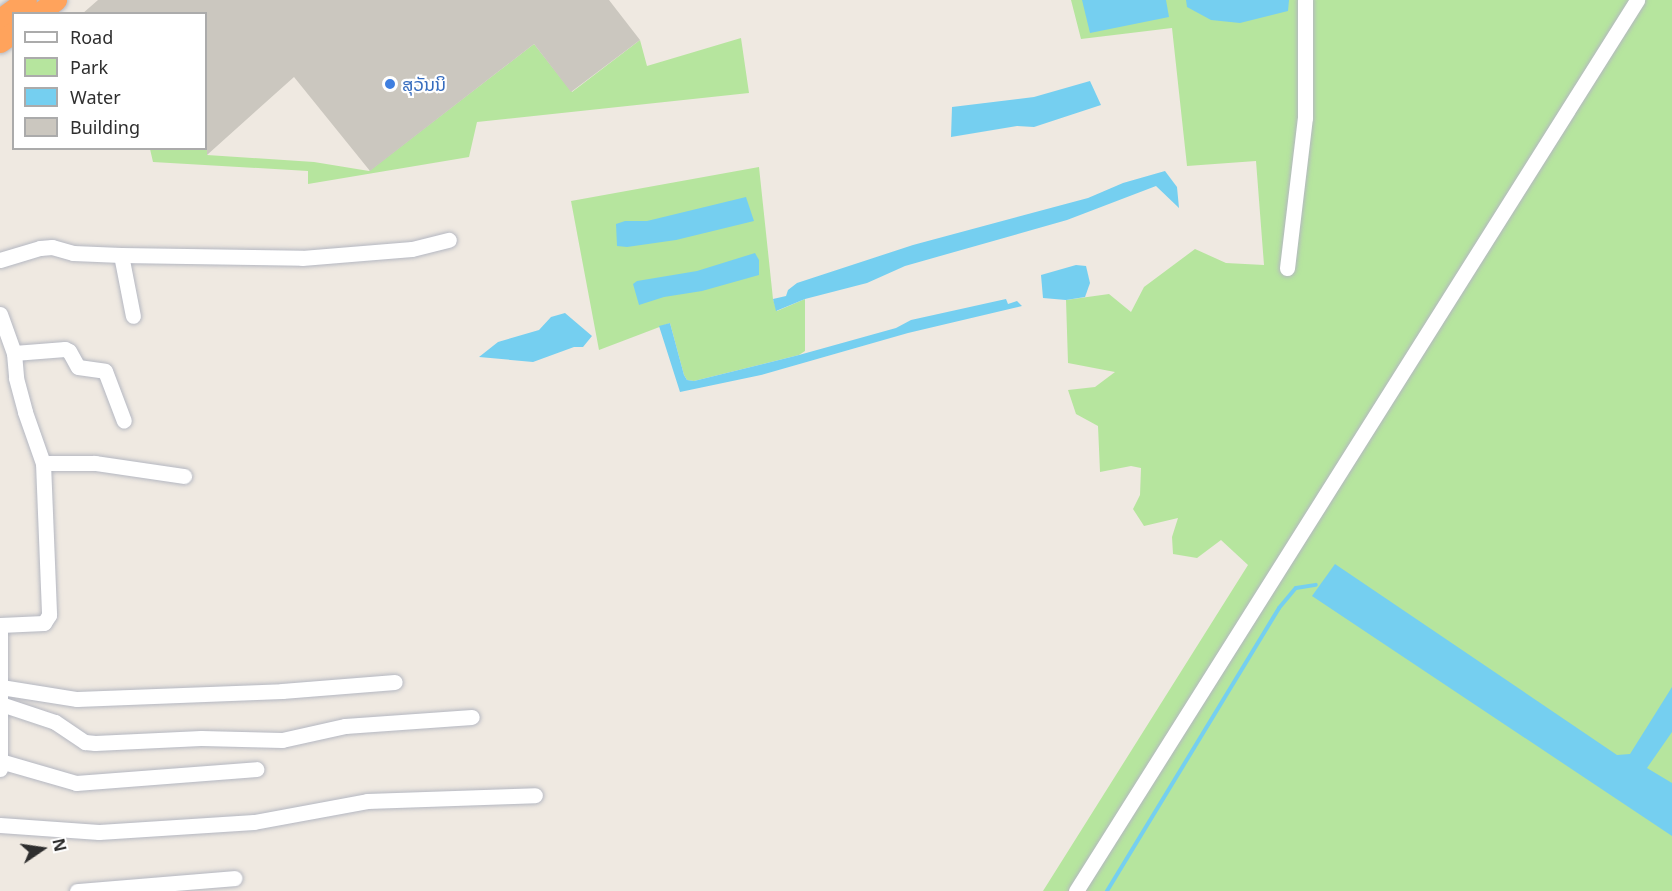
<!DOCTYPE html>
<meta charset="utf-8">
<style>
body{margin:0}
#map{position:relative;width:1672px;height:891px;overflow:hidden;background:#efe9e1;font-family:"Noto Sans","Noto Sans Lao",sans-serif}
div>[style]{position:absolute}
.green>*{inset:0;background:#b6e59e}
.water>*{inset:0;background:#75cff0}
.stream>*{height:4px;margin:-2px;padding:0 2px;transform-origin:2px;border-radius:2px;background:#75cff0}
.building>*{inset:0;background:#cbc7bf}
.roads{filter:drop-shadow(0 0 2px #b4b7c1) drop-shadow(0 0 2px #b4b7c1)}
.minor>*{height:15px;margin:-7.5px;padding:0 7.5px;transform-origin:7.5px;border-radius:7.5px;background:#fff}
.highway>*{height:21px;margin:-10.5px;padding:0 10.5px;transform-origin:10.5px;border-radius:10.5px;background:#ffa35c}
.dots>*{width:16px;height:16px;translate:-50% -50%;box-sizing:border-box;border:3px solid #fff;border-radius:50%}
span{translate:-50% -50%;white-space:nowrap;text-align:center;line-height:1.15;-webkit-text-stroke:4.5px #fff;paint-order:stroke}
.shop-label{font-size:18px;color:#366cbe}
.left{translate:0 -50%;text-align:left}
.legend{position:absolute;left:12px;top:12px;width:195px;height:138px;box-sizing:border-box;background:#fff;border:2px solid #ababab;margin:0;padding:8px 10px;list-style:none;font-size:18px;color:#2e2e2e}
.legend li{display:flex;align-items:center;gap:12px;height:30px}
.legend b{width:30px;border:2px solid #ababab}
.north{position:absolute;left:12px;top:819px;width:60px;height:60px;-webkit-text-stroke:4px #fff;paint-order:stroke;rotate:77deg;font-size:16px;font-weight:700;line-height:24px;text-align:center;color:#2e2e2e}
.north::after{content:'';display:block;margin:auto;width:21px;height:27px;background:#2e2e2e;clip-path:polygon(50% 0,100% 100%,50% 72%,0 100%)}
</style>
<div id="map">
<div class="green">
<div style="clip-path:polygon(1071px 0,1672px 0,1672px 891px,1043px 891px,1248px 565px,1221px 540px,1197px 558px,1173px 554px,1172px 537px,1178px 518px,1144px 526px,1133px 509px,1140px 495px,1141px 468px,1131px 466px,1100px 472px,1098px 426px,1076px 414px,1068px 390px,1095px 387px,1115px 372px,1068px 363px,1066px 300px,1109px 294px,1131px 312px,1144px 287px,1195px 249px,1226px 263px,1264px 265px,1256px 161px,1187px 166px,1172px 28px,1081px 39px)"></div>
<div style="clip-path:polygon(741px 38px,749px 93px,477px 122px,469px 157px,308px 184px,308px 171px,153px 162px,150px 149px,206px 148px,206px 73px,207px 155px,314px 162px,369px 171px,534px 44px,572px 92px,640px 40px,647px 66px)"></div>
<div style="clip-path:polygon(759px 167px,773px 299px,777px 311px,805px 299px,805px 351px,799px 355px,694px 381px,687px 380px,684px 375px,670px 323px,599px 350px,571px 201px)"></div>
</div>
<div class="water">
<div style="clip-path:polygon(1082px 0,1166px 0,1169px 17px,1090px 33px)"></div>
<div style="clip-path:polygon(1186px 0,1289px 0,1288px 11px,1240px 23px,1211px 20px,1187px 7px)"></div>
<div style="clip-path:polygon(1090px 81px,1101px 105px,1034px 127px,1017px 126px,951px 137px,952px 107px,1034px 97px)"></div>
<div style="clip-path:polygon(1165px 171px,1177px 187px,1179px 208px,1156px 186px,1067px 220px,905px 266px,867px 283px,805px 299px,776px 311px,773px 299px,786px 296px,788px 290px,797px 283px,913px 245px,1088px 198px,1123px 183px)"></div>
<div style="clip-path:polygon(746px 197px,754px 221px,676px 240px,627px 247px,617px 246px,616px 224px,625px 221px,647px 221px)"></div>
<div style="clip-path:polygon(755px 253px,759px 260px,759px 275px,702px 291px,664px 297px,639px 305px,633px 284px,637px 281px,697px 271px)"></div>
<div style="clip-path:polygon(1076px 265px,1086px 266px,1090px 283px,1085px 297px,1066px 300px,1043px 298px,1041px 275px)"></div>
<div style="clip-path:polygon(1006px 299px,1008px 304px,1017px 301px,1022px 306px,908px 333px,761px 375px,680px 392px,659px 326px,670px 323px,684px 375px,687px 380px,694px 381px,799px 355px,896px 328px,911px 320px)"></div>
<div style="clip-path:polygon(565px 313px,592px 336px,583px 347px,574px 347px,533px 362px,479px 357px,498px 342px,539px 330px,551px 317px)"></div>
<div style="clip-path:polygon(1335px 564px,1617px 755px,1630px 754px,1672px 687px,1672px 732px,1647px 768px,1672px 783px,1672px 836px,1312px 596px)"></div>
</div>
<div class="stream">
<div style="left:1107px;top:891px;width:331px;rotate:-58.7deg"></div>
<div style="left:1279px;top:608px;width:26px;rotate:-50deg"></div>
<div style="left:1296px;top:588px;width:20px;rotate:-9deg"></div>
</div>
<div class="building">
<div style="clip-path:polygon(98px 0,609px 0,640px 40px,571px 92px,534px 44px,370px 171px,294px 77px,207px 155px,206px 14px,82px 14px)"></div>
</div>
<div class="roads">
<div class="minor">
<div style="left:121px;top:255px;width:62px;rotate:78.9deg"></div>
<div style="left:0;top:260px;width:42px;rotate:-16.7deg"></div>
<div style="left:40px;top:248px;width:12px;rotate:-5deg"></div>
<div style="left:52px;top:247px;width:22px;rotate:16deg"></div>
<div style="left:73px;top:253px;width:48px;rotate:2.4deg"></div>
<div style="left:121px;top:255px;width:181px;rotate:0.9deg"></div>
<div style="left:302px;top:258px;width:110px;rotate:-4.7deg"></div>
<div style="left:412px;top:249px;width:38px;rotate:-14deg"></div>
<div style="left:1287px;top:268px;width:151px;rotate:-83.2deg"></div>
<div style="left:1305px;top:118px;width:118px;rotate:-90deg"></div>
<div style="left:0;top:314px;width:41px;rotate:70.3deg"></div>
<div style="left:14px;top:353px;width:25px;rotate:85deg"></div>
<div style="left:16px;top:378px;width:35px;rotate:75deg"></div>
<div style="left:25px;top:412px;width:54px;rotate:70.6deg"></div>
<div style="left:43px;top:463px;width:152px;rotate:87.7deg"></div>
<div style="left:49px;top:615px;width:9px;rotate:122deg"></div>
<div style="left:44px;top:623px;width:44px;rotate:177.4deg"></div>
<div style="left:14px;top:353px;width:51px;rotate:-4.5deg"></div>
<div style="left:65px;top:349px;width:4px;rotate:27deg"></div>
<div style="left:69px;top:351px;width:18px;rotate:61deg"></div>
<div style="left:78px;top:367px;width:27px;rotate:8deg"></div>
<div style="left:105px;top:371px;width:53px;rotate:69.2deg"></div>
<div style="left:43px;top:463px;width:52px"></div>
<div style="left:95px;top:463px;width:90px;rotate:8.3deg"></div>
<div style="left:1px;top:687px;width:77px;rotate:9deg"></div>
<div style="left:77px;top:699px;width:205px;rotate:-2.2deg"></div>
<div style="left:282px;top:691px;width:113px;rotate:-4.6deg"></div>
<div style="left:1px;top:704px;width:57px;rotate:18.4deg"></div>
<div style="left:55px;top:722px;width:36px;rotate:34deg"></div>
<div style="left:85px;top:742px;width:10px;rotate:6deg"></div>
<div style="left:95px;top:743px;width:106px;rotate:-2.7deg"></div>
<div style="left:201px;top:738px;width:81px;rotate:1.4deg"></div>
<div style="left:282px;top:740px;width:65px;rotate:-12.5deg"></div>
<div style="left:345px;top:726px;width:127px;rotate:-4.1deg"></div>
<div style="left:0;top:761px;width:79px;rotate:16.1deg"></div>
<div style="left:76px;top:783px;width:181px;rotate:-4.4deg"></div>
<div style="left:0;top:769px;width:144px;rotate:-90deg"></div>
<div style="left:0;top:825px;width:99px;rotate:4deg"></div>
<div style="left:99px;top:832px;width:155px;rotate:-3.7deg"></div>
<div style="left:254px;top:822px;width:115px;rotate:-10.5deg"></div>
<div style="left:367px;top:801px;width:168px;rotate:-2deg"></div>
<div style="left:77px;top:891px;width:158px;rotate:-4.7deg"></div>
<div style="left:1076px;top:891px;width:1053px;rotate:-57.8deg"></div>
</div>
<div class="highway">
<div style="left:38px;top:14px;width:23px;rotate:-38deg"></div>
<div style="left:0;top:19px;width:32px;rotate:-36deg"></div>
<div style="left:0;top:42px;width:17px;rotate:-36deg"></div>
</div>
</div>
<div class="dots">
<div style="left:390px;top:84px;background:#3f7fe0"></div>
</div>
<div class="shop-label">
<span class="left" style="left:402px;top:84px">ສຸວັນນິ</span>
</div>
<ul class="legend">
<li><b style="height:8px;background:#fff"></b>Road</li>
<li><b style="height:16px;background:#b6e59e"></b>Park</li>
<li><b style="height:16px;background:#75cff0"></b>Water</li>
<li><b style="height:16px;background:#cbc7bf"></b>Building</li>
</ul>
<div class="north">N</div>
</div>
